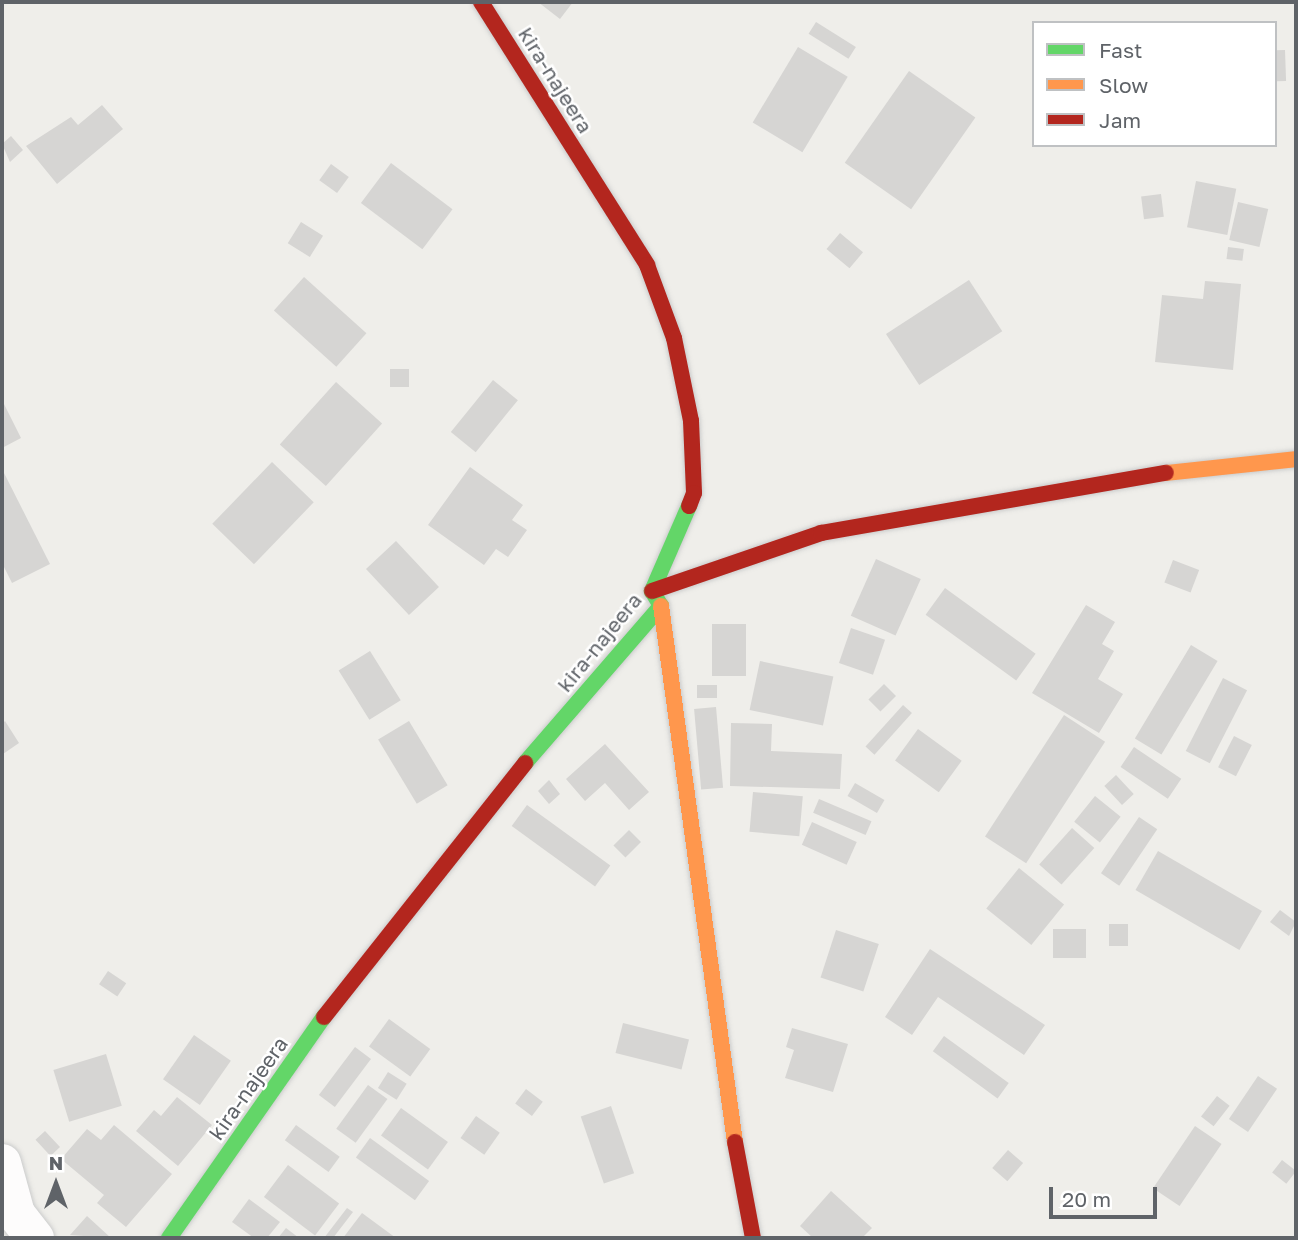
<!DOCTYPE html>
<style>
body{margin:0}
#map{position:relative;width:1298px;height:1240px;overflow:hidden;background:#efeeea;font-family:"Golos Text",sans-serif}
div>[style]{position:absolute}
.building>*{inset:0;background:#d6d5d3;transform-origin:0 0}
.roads{filter:drop-shadow(0 0 2px #cbcccc) drop-shadow(0 0 2px #cbcccc)}
.street>*{height:38px;margin:-19px;padding:0 19px;transform-origin:19px;border-radius:19px;background:#fdfcfc}
.fast>*{height:16px;margin:-8px;padding:0 8px;transform-origin:8px;border-radius:8px;background:#63d668}
.slow>*{height:16px;margin:-8px;padding:0 8px;transform-origin:8px;border-radius:8px;background:#ff974d}
.jam>*{height:16px;margin:-8px;padding:0 8px;transform-origin:8px;border-radius:8px;background:#b3261e}
span{translate:-50% -50%;white-space:nowrap;text-align:center;line-height:1.15;-webkit-text-stroke:5px #fff;paint-order:stroke}
.street-label{font-size:21px;color:#5f6368}
.frame{position:absolute;inset:0;border:4px solid #5f6368;pointer-events:none}
.legend{position:absolute;left:1032px;top:21px;width:245px;height:126px;box-sizing:border-box;background:#fff;border:2px solid #bfc1c3;margin:0;padding:9px 12px;list-style:none;font-size:21px;color:#5f6368}
.legend li{display:flex;align-items:center;gap:14px;height:35px}
.legend b{width:35px;border:2px solid #bfc1c3}
.north{position:absolute;left:21px;top:1149px;width:70px;height:70px;-webkit-text-stroke:5px #fff;paint-order:stroke;rotate:0deg;font-size:19px;font-weight:700;line-height:28px;text-align:center;color:#5f6368}
.north::after{content:'';display:block;margin:auto;width:24px;height:32px;background:#5f6368;clip-path:polygon(50% 0,100% 100%,50% 72%,0 100%)}
.scale{position:absolute;left:1049px;top:1187px;width:108px;height:32px;box-sizing:border-box;border:4px solid #5f6368;border-top:0;padding-left:9px;font-size:21px;line-height:24px;white-space:nowrap;color:#5f6368;-webkit-text-stroke:5px #fff;paint-order:stroke}
</style>
<div id="map">
<div class="building">
<div style="clip-path:polygon(538px 2px,573px 2px,560px 19px)"></div>
<div style="left:816px;top:22px;width:47px;height:14px;rotate:32deg"></div>
<div style="left:798px;top:47px;width:58px;height:88px;rotate:31deg"></div>
<div style="left:1285px;top:50px;width:31px;height:10px;rotate:88deg"></div>
<div style="left:909px;top:71px;width:81px;height:112px;rotate:35deg"></div>
<div style="clip-path:polygon(102px 105px,123px 129px,57px 184px,26px 146px,71px 117px,78px 125px)"></div>
<div style="clip-path:polygon(11px 136px,23px 150px,10px 162px,2px 144px)"></div>
<div style="left:391px;top:163px;width:77px;height:50px;rotate:37deg"></div>
<div style="left:331px;top:164px;width:22px;height:20px;rotate:36deg"></div>
<div style="left:1196px;top:181px;width:41px;height:47px;rotate:11deg"></div>
<div style="left:1161px;top:194px;width:23px;height:20px;rotate:83deg"></div>
<div style="left:1238px;top:202px;width:31px;height:39px;rotate:13deg"></div>
<div style="left:301px;top:222px;width:26px;height:25px;rotate:32deg"></div>
<div style="left:840px;top:233px;width:30px;height:21px;rotate:40deg"></div>
<div style="left:1228px;top:247px;width:16px;height:12px;rotate:7deg"></div>
<div style="left:304px;top:277px;width:84px;height:45px;rotate:42deg"></div>
<div style="left:969px;top:280px;width:61px;height:99px;rotate:57deg"></div>
<div style="clip-path:polygon(1205px 281px,1241px 284px,1233px 370px,1155px 362px,1162px 295px,1203px 299px)"></div>
<div style="left:390px;top:369px;width:19px;height:18px"></div>
<div style="left:493px;top:380px;width:32px;height:67px;rotate:39deg"></div>
<div style="left:336px;top:382px;width:62px;height:84px;rotate:42deg"></div>
<div style="clip-path:polygon(2px 400px,21px 438px,2px 448px)"></div>
<div style="left:272px;top:462px;width:58px;height:86px;rotate:44deg"></div>
<div style="clip-path:polygon(470px 467px,523px 505px,512px 520px,527px 530px,508px 557px,496px 549px,484px 565px,428px 525px)"></div>
<div style="clip-path:polygon(2px 469px,50px 564px,12px 583px,2px 563px)"></div>
<div style="left:396px;top:541px;width:63px;height:41px;rotate:47deg"></div>
<div style="left:876px;top:559px;width:49px;height:62px;rotate:24deg"></div>
<div style="left:1173px;top:560px;width:28px;height:24px;rotate:21deg"></div>
<div style="left:945px;top:588px;width:112px;height:33px;rotate:36deg"></div>
<div style="clip-path:polygon(1086px 605px,1115px 622px,1102px 644px,1114px 651px,1098px 679px,1123px 694px,1099px 733px,1032px 693px)"></div>
<div style="left:712px;top:624px;width:34px;height:52px"></div>
<div style="left:851px;top:628px;width:36px;height:37px;rotate:19deg"></div>
<div style="left:1191px;top:645px;width:31px;height:109px;rotate:31deg"></div>
<div style="left:370px;top:651px;width:58px;height:37px;rotate:58deg"></div>
<div style="left:760px;top:661px;width:75px;height:50px;rotate:12deg"></div>
<div style="left:1223px;top:678px;width:27px;height:82px;rotate:27deg"></div>
<div style="left:884px;top:684px;width:17px;height:22px;rotate:45deg"></div>
<div style="left:697px;top:685px;width:20px;height:13px"></div>
<div style="left:903px;top:705px;width:12px;height:56px;rotate:42deg"></div>
<div style="left:716px;top:707px;width:81px;height:22px;rotate:85deg"></div>
<div style="left:1064px;top:715px;width:49px;height:145px;rotate:33deg"></div>
<div style="clip-path:polygon(5px 721px,19px 743px,3px 754px,2px 724px)"></div>
<div style="left:409px;top:721px;width:75px;height:36px;rotate:59deg"></div>
<div style="clip-path:polygon(731px 723px,772px 724px,771px 751px,842px 754px,840px 789px,730px 786px)"></div>
<div style="left:918px;top:729px;width:54px;height:39px;rotate:36deg"></div>
<div style="left:1234px;top:736px;width:20px;height:35px;rotate:27deg"></div>
<div style="clip-path:polygon(605px 744px,649px 792px,629px 810px,605px 783px,585px 801px,566px 779px)"></div>
<div style="left:1134px;top:747px;width:57px;height:24px;rotate:34deg"></div>
<div style="left:1116px;top:775px;width:26px;height:16px;rotate:47deg"></div>
<div style="clip-path:polygon(549px 780px,560px 794px,549px 804px,538px 791px)"></div>
<div style="left:855px;top:783px;width:34px;height:15px;rotate:30deg"></div>
<div style="left:753px;top:792px;width:50px;height:40px;rotate:5deg"></div>
<div style="left:1095px;top:796px;width:33px;height:33px;rotate:39deg"></div>
<div style="left:819px;top:799px;width:57px;height:15px;rotate:23deg"></div>
<div style="left:527px;top:805px;width:103px;height:26px;rotate:36deg"></div>
<div style="left:1139px;top:817px;width:22px;height:68px;rotate:34deg"></div>
<div style="left:812px;top:822px;width:49px;height:25px;rotate:24deg"></div>
<div style="left:1072px;top:828px;width:30px;height:49px;rotate:42deg"></div>
<div style="left:629px;top:830px;width:17px;height:22px;rotate:45deg"></div>
<div style="left:1158px;top:851px;width:120px;height:45px;rotate:30deg"></div>
<div style="left:1019px;top:868px;width:58px;height:52px;rotate:39deg"></div>
<div style="clip-path:polygon(1280px 910px,1296px 922px,1289px 936px,1270px 922px)"></div>
<div style="left:1109px;top:924px;width:19px;height:22px"></div>
<div style="left:1053px;top:929px;width:33px;height:29px"></div>
<div style="left:836px;top:930px;width:45px;height:50px;rotate:18deg"></div>
<div style="clip-path:polygon(930px 949px,1045px 1025px,1024px 1055px,938px 997px,912px 1035px,885px 1017px)"></div>
<div style="left:108px;top:971px;width:22px;height:16px;rotate:34deg"></div>
<div style="left:389px;top:1019px;width:51px;height:34px;rotate:36deg"></div>
<div style="left:623px;top:1023px;width:68px;height:31px;rotate:14deg"></div>
<div style="clip-path:polygon(792px 1028px,848px 1044px,833px 1092px,785px 1078px,794px 1050px,786px 1047px)"></div>
<div style="left:194px;top:1035px;width:45px;height:54px;rotate:35deg"></div>
<div style="left:944px;top:1036px;width:80px;height:19px;rotate:36deg"></div>
<div style="left:355px;top:1047px;width:20px;height:60px;rotate:37deg"></div>
<div style="left:106px;top:1054px;width:54px;height:55px;rotate:73deg"></div>
<div style="left:388px;top:1072px;width:22px;height:19px;rotate:32deg"></div>
<div style="left:1258px;top:1076px;width:23px;height:52px;rotate:34deg"></div>
<div style="left:368px;top:1085px;width:24px;height:54px;rotate:36deg"></div>
<div style="left:526px;top:1089px;width:21px;height:18px;rotate:37deg"></div>
<div style="left:1217px;top:1096px;width:16px;height:26px;rotate:38deg"></div>
<div style="clip-path:polygon(177px 1097px,212px 1125px,178px 1166px,136px 1131px,154px 1110px,161px 1116px)"></div>
<div style="left:611px;top:1106px;width:71px;height:32px;rotate:71deg"></div>
<div style="left:401px;top:1108px;width:58px;height:34px;rotate:36deg"></div>
<div style="left:476px;top:1116px;width:29px;height:27px;rotate:35deg"></div>
<div style="clip-path:polygon(114px 1125px,172px 1174px,126px 1227px,97px 1203px,104px 1195px,61px 1159px,87px 1129px,101px 1140px)"></div>
<div style="left:296px;top:1125px;width:54px;height:19px;rotate:36deg"></div>
<div style="left:1195px;top:1126px;width:32px;height:75px;rotate:34deg"></div>
<div style="left:45px;top:1131px;width:22px;height:13px;rotate:47deg"></div>
<div style="left:370px;top:1138px;width:73px;height:24px;rotate:36deg"></div>
<div style="left:1008px;top:1150px;width:20px;height:24px;rotate:41deg"></div>
<div style="left:1282px;top:1160px;width:18px;height:16px;rotate:38deg"></div>
<div style="left:288px;top:1165px;width:64px;height:40px;rotate:37deg"></div>
<div style="clip-path:polygon(831px 1191px,872px 1228px,862px 1238px,813px 1238px,800px 1226px)"></div>
<div style="clip-path:polygon(249px 1199px,280px 1222px,267px 1238px,254px 1238px,232px 1222px)"></div>
<div style="clip-path:polygon(347px 1208px,353px 1212px,333px 1238px,324px 1238px)"></div>
<div style="clip-path:polygon(362px 1213px,396px 1238px,343px 1238px)"></div>
<div style="clip-path:polygon(87px 1216px,111px 1238px,70px 1235px)"></div>
<div style="clip-path:polygon(286px 1228px,299px 1238px,278px 1238px)"></div>
</div>
<div class="roads">
<div class="street">
<div style="left:2px;top:1163px;width:53px;rotate:74.6deg"></div>
<div style="left:16px;top:1214px;width:31px;rotate:52deg"></div>
</div>
<div class="fast">
<div style="left:525px;top:763px;width:208px;rotate:-49.1deg"></div>
<div style="left:661px;top:606px;width:17px;rotate:-121deg"></div>
<div style="left:652px;top:591px;width:93px;rotate:-66.5deg"></div>
<div style="left:169px;top:1238px;width:270px;rotate:-55deg"></div>
</div>
<div class="slow">
<div style="left:1166px;top:473px;width:131px;rotate:-6.1deg"></div>
<div style="left:661px;top:606px;width:541px;rotate:82.14deg"></div>
</div>
<div class="jam">
<div style="left:481px;top:2px;width:311px;rotate:57.7deg"></div>
<div style="left:647px;top:265px;width:78px;rotate:69.7deg"></div>
<div style="left:674px;top:338px;width:85px;rotate:78.4deg"></div>
<div style="left:691px;top:421px;width:72px;rotate:87.6deg"></div>
<div style="left:694px;top:493px;width:14px;rotate:111deg"></div>
<div style="left:652px;top:591px;width:179px;rotate:-18.9deg"></div>
<div style="left:821px;top:533px;width:350px;rotate:-9.9deg"></div>
<div style="left:324px;top:1017px;width:324px;rotate:-51.6deg"></div>
<div style="left:735px;top:1142px;width:98px;rotate:79.4deg"></div>
</div>
</div>
<div class="street-label">
<span style="left:556px;top:80px;rotate:58deg">kira-najeera</span>
<span style="left:599px;top:642px;rotate:-51deg">kira-najeera</span>
<span style="left:248px;top:1088px;rotate:-55deg">kira-najeera</span>
</div>
<div class="frame"></div>
<ul class="legend">
<li><b style="height:9px;background:#63d668"></b>Fast</li>
<li><b style="height:9px;background:#ff974d"></b>Slow</li>
<li><b style="height:9px;background:#b3261e"></b>Jam</li>
</ul>
<div class="north">N</div>
<div class="scale">20 m</div>
</div>
